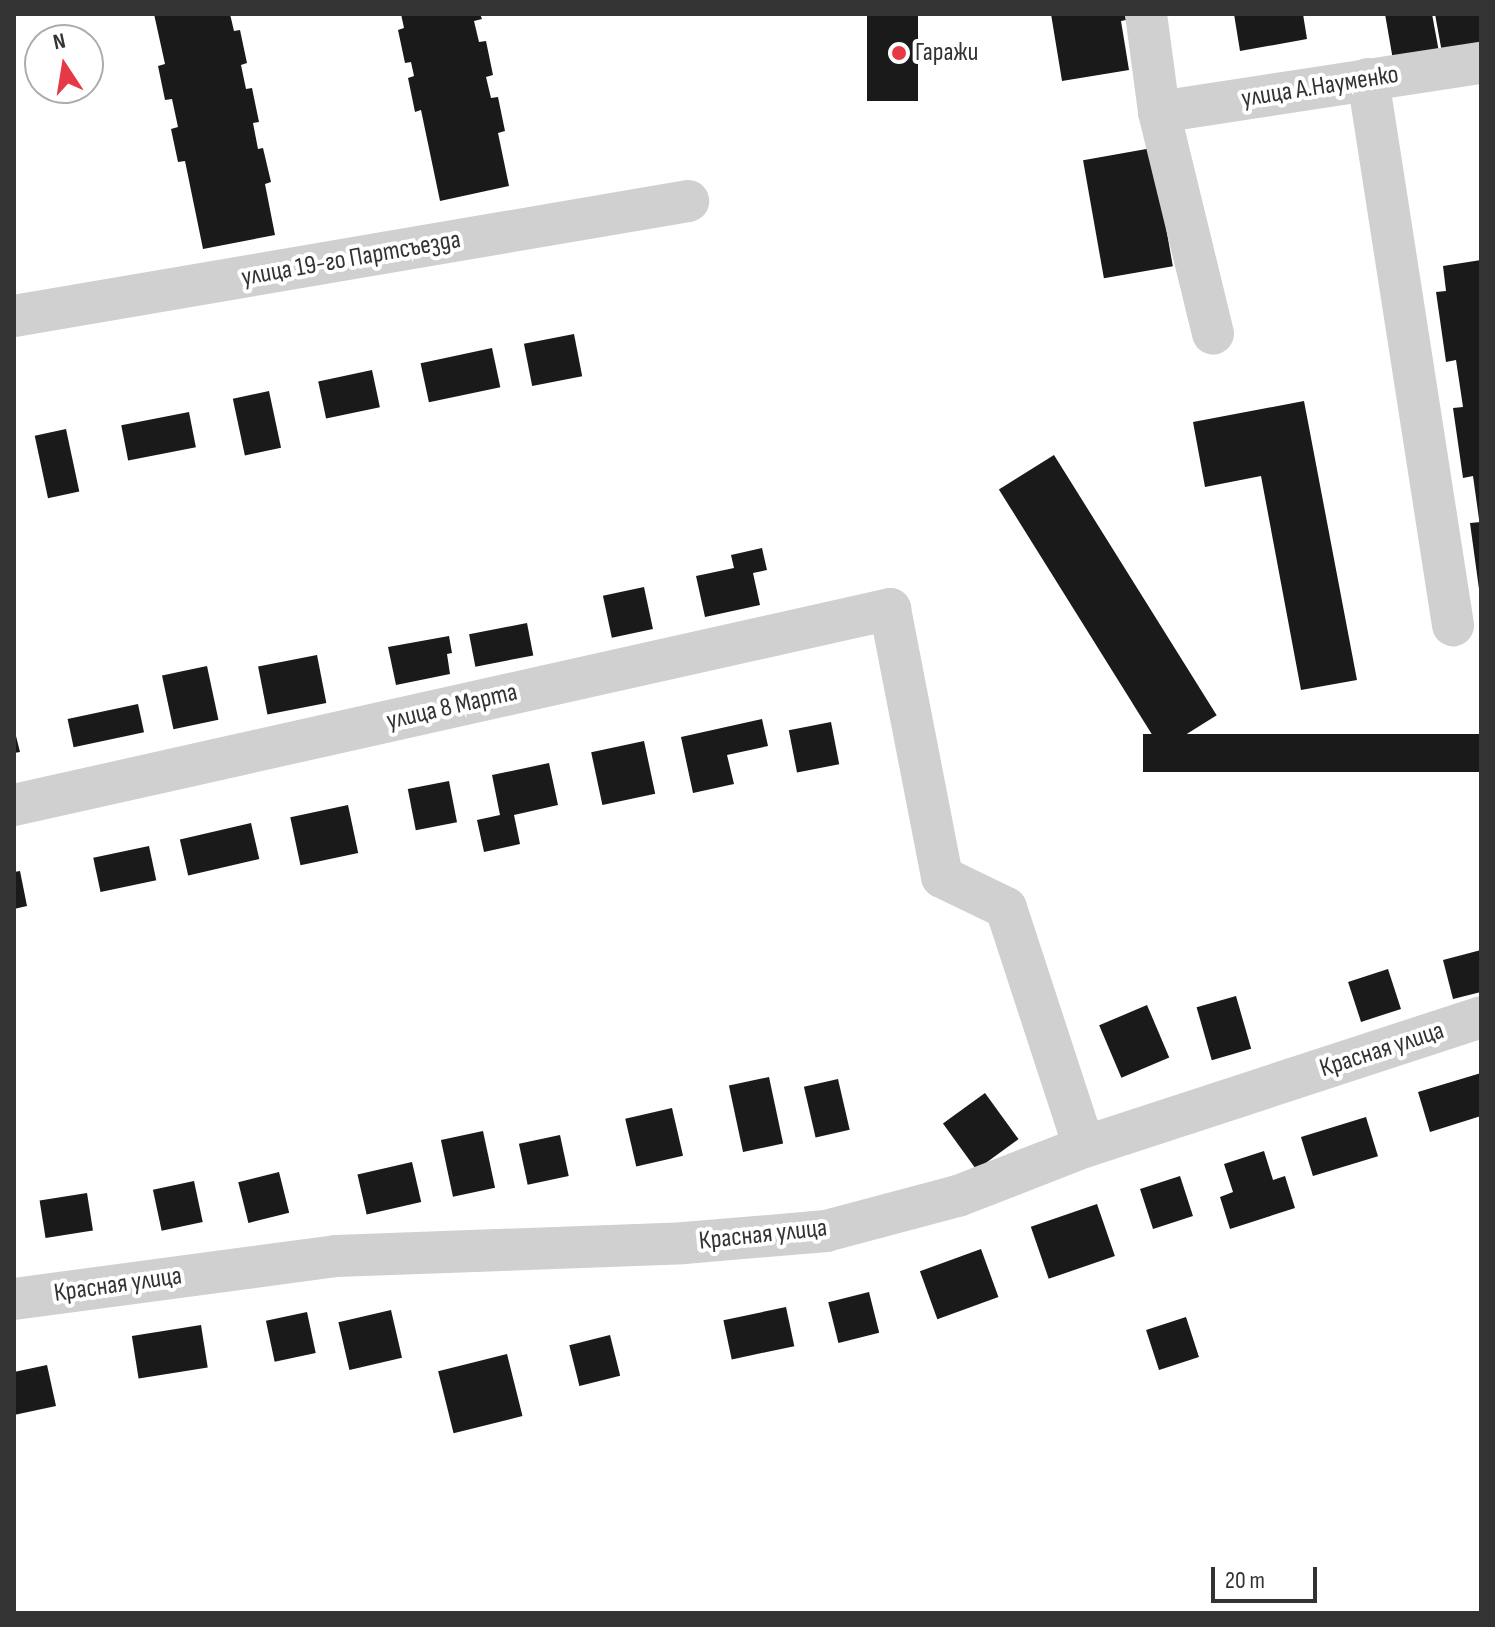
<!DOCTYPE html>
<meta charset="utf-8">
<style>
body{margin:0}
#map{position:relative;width:1495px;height:1627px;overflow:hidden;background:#fff;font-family:"Sofia Sans Condensed",sans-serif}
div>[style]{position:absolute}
.building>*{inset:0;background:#1a1a1a;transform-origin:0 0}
.minor>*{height:42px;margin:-21px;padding:0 21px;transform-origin:21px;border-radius:21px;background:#d0d0d0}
.dots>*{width:22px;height:22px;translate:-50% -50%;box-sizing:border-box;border:4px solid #fff;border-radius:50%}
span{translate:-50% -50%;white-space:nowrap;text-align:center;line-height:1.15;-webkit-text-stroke:8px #fff;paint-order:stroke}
.poi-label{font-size:26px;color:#333}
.left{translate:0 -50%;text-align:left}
.street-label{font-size:26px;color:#333}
.frame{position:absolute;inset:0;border:16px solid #333;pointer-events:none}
.north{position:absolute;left:24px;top:24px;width:80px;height:80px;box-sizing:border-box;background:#fff;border:2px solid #adadad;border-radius:50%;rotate:348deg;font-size:22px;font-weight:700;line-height:32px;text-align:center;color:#333}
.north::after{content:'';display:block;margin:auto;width:28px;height:36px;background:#e63946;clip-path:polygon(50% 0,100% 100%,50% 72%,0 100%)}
.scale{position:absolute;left:1211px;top:1567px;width:106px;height:36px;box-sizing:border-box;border:4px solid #333;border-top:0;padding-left:10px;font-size:24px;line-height:28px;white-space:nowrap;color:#333;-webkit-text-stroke:6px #fff;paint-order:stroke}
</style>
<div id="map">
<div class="building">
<div style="clip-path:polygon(154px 14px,230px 14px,234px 31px,240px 30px,247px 63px,241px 65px,246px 89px,252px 88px,259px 122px,253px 123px,258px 149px,263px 148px,271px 182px,265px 184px,275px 235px,203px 249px,185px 161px,178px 162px,171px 129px,178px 127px,172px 99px,165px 100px,158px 66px,165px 64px)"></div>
<div style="clip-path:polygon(401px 14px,480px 14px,482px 19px,474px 21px,479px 42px,486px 41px,493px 75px,486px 77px,491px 98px,498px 97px,505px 131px,498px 133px,509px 186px,440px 201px,421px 110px,415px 112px,408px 78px,414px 76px,411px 62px,405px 63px,398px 30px,404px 28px)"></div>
<div style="left:867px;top:14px;width:51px;height:87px"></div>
<div style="clip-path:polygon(1051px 14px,1125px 14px,1126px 20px,1121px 21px,1129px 70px,1062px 81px)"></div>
<div style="clip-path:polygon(1234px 14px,1303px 14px,1307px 39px,1240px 51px)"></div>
<div style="clip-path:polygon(1385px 14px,1432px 14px,1439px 52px,1393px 60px)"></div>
<div style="clip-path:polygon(1435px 14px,1479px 14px,1481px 50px,1443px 58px)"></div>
<div style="left:1152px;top:148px;width:120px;height:70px;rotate:80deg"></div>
<div style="clip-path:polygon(1481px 260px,1481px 519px,1479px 519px,1473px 476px,1463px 478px,1453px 408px,1463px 407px,1456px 360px,1446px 362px,1436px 292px,1446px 291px,1443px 266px)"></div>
<div style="left:574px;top:334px;width:43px;height:51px;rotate:79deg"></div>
<div style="left:492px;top:348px;width:40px;height:73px;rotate:78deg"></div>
<div style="left:372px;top:370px;width:38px;height:55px;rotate:78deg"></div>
<div style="left:269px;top:391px;width:58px;height:37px;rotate:78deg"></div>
<div style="clip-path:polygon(1304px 401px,1357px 680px,1301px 690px,1261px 476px,1205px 487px,1193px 422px)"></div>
<div style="left:189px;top:412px;width:36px;height:69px;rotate:79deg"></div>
<div style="left:66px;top:429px;width:64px;height:32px;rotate:78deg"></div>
<div style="left:1054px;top:455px;width:307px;height:65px;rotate:58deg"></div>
<div style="clip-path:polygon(1481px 522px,1481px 588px,1479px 589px,1470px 523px)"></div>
<div style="clip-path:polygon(762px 548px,767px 570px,753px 573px,760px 605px,705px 617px,696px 576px,734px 568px,731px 555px)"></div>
<div style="left:644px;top:587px;width:43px;height:42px;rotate:78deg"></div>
<div style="left:527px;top:623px;width:33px;height:59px;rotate:79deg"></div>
<div style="clip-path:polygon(449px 636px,452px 653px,447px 654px,450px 674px,396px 685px,388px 647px)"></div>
<div style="left:317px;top:655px;width:49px;height:60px;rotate:79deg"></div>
<div style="left:207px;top:666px;width:55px;height:46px;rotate:78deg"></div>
<div style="left:138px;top:704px;width:29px;height:72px;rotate:78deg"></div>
<div style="clip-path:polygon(762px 719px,768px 746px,727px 755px,734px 784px,693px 793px,681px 737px)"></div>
<div style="left:831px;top:722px;width:43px;height:43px;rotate:79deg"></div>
<div style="clip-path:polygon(14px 728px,20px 752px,14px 753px)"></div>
<div style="left:1481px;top:734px;width:38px;height:338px;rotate:90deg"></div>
<div style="left:644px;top:741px;width:54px;height:54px;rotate:78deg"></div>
<div style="clip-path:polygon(549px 763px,558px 805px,514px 815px,520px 844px,484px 852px,477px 820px,500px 815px,492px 775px)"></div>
<div style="left:449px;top:781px;width:42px;height:42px;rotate:79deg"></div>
<div style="left:348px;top:805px;width:49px;height:59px;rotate:78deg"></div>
<div style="left:251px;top:823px;width:37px;height:73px;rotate:77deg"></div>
<div style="left:149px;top:846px;width:35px;height:57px;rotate:78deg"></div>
<div style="clip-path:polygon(20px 871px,27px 906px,14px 909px,14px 872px)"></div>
<div style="clip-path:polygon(1481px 950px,1481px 992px,1453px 999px,1443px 960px)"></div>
<div style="left:1388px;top:969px;width:42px;height:42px;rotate:72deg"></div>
<div style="left:1236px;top:996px;width:55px;height:41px;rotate:74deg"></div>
<div style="left:1147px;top:1005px;width:57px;height:52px;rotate:67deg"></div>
<div style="clip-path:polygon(1481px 1073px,1481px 1116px,1430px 1132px,1418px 1092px)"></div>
<div style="left:769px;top:1077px;width:68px;height:41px;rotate:78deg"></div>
<div style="left:838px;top:1079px;width:52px;height:35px;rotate:77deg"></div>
<div style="left:985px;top:1093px;width:57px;height:52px;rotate:54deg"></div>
<div style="left:672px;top:1108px;width:49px;height:48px;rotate:77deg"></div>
<div style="left:1366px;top:1117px;width:41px;height:68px;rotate:73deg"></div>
<div style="left:483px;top:1131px;width:58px;height:43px;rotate:78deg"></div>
<div style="left:560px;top:1135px;width:42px;height:42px;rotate:78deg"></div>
<div style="clip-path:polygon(1264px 1151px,1273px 1180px,1285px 1176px,1295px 1208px,1230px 1229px,1220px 1197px,1233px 1192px,1224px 1164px)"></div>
<div style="left:412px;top:1162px;width:41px;height:56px;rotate:77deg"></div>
<div style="left:279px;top:1172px;width:42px;height:42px;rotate:76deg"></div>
<div style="left:1180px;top:1176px;width:42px;height:42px;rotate:72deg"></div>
<div style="left:194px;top:1181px;width:42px;height:42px;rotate:78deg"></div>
<div style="left:87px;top:1193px;width:38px;height:48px;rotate:81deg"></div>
<div style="left:1097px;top:1204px;width:55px;height:70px;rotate:71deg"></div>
<div style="left:981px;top:1249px;width:51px;height:65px;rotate:70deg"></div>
<div style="left:869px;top:1292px;width:42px;height:42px;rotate:76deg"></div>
<div style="left:786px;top:1307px;width:40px;height:64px;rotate:78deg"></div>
<div style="left:391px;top:1310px;width:49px;height:54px;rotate:77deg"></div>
<div style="left:307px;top:1312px;width:42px;height:42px;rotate:78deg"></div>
<div style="left:1186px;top:1317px;width:42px;height:42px;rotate:72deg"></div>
<div style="left:201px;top:1325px;width:43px;height:70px;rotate:81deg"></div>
<div style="left:610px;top:1335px;width:42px;height:42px;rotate:76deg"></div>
<div style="left:507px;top:1354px;width:64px;height:71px;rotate:76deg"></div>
<div style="clip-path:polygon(47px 1365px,56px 1406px,14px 1415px,14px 1372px)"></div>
</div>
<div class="minor">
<div style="left:1146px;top:14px;width:99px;rotate:82.4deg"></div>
<div style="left:1159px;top:112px;width:228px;rotate:76.3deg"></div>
<div style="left:1368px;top:79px;width:553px;rotate:81.15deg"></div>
<div style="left:1159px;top:112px;width:326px;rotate:-8.7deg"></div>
<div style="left:14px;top:316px;width:684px;rotate:-9.68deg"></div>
<div style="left:14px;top:805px;width:898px;rotate:-12.61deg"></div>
<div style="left:890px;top:609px;width:273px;rotate:79deg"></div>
<div style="left:942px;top:877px;width:71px;rotate:25.8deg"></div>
<div style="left:1006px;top:908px;width:251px;rotate:71.9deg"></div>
<div style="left:14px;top:1299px;width:325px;rotate:-7.6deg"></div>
<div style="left:336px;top:1256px;width:348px;rotate:-2.1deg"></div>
<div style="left:684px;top:1243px;width:143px;rotate:-4.8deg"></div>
<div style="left:826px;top:1231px;width:137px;rotate:-14.9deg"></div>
<div style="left:958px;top:1196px;width:135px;rotate:-21.3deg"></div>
<div style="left:1084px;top:1147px;width:418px;rotate:-18.1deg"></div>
</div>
<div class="dots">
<div style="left:899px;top:53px;background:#e63946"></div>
</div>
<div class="poi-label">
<span class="left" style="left:915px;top:53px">Гаражи</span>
</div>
<div class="street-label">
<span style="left:1320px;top:87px;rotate:-9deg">улица А.Науменко</span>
<span style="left:351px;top:259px;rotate:-10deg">улица 19-го Партсъезда</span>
<span style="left:452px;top:707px;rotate:-13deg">улица 8 Марта</span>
<span style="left:1382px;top:1050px;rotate:-18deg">Красная улица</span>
<span style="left:763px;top:1235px;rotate:-6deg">Красная улица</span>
<span style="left:118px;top:1285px;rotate:-8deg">Красная улица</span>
</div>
<div class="frame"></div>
<div class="north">N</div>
<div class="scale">20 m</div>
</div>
